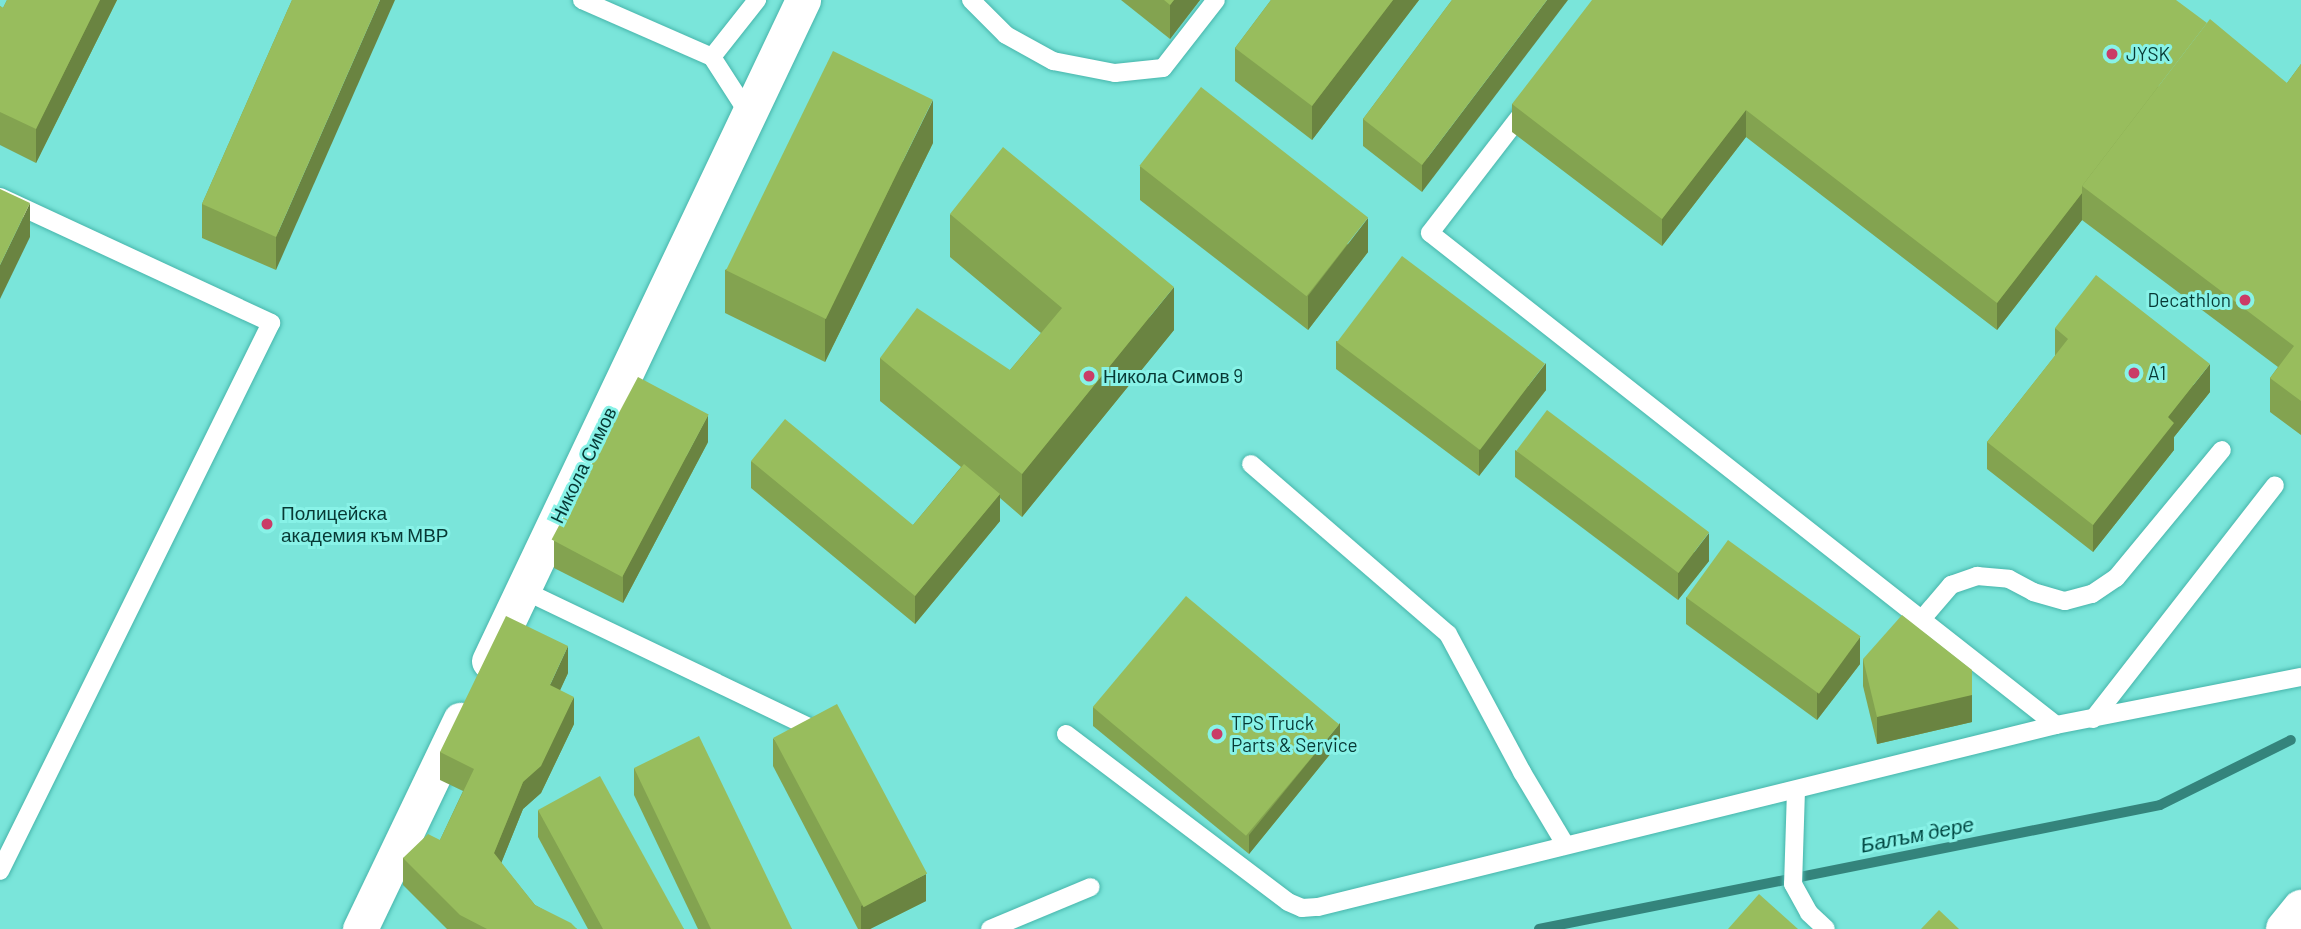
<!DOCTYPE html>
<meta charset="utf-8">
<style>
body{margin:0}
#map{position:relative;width:2301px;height:929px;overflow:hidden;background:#7ae5da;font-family:Barlow,sans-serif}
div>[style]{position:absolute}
.stream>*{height:10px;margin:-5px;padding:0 5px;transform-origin:5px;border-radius:5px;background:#34847c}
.roads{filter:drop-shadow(0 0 2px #47b5ab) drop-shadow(0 0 2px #47b5ab)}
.service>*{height:18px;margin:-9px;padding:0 9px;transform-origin:9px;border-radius:9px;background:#fff}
.minor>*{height:35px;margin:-17.5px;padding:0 17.5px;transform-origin:17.5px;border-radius:17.5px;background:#fff}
.primary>*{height:38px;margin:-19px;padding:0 19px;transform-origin:19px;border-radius:19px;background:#fff}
.wall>*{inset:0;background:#83a350}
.shaded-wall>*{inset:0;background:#6a8441}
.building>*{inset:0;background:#98bd5d;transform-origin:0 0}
.dots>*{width:19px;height:19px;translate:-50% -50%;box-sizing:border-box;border:4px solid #88f2e7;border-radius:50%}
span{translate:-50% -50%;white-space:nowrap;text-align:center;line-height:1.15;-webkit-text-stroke:6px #88f2e7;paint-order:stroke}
.poi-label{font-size:19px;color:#073935}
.left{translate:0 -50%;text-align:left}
.right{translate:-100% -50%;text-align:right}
.street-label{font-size:19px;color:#073935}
.water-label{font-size:21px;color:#004843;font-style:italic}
</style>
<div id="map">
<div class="stream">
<div style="left:1539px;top:929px;width:633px;rotate:-11.29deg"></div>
<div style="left:2160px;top:805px;width:146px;rotate:-26.4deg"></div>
</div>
<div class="roads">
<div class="service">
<div style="left:582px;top:0;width:142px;rotate:23.7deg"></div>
<div style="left:971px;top:0;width:49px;rotate:45deg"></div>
<div style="left:1006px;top:35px;width:54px;rotate:29deg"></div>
<div style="left:1053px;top:61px;width:63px;rotate:11deg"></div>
<div style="left:1115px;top:73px;width:48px;rotate:-5.9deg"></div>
<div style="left:1163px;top:68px;width:86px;rotate:-52.1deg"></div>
<div style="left:1527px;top:107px;width:159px;rotate:127.6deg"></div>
<div style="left:1430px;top:233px;width:796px;rotate:38.17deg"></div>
<div style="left:750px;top:116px;width:70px;rotate:-122.8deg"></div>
<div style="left:712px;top:57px;width:73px;rotate:-51.7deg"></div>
<div style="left:0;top:197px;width:299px;rotate:24.9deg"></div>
<div style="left:271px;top:323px;width:611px;rotate:116.31deg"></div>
<div style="left:1251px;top:464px;width:260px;rotate:40.8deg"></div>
<div style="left:1448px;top:634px;width:157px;rotate:61.8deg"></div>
<div style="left:1522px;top:772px;width:84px;rotate:59.2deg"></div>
<div style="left:523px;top:590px;width:315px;rotate:25.6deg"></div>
<div style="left:1922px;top:619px;width:45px;rotate:-49.5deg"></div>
<div style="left:1951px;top:585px;width:28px;rotate:-19deg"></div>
<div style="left:1977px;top:576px;width:32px;rotate:5deg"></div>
<div style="left:2009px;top:579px;width:27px;rotate:28deg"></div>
<div style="left:2033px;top:592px;width:33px;rotate:16deg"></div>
<div style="left:2065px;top:601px;width:28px;rotate:-15deg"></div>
<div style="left:2092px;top:594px;width:29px;rotate:-34deg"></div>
<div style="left:2116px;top:578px;width:166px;rotate:-50.4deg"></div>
<div style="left:2093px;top:719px;width:296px;rotate:-52.1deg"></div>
<div style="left:1066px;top:734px;width:278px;rotate:37.1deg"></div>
<div style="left:1288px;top:902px;width:15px;rotate:23deg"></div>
<div style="left:1302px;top:908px;width:16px;rotate:-4deg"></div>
<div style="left:1318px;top:907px;width:760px;rotate:-13.85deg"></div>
<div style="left:2056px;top:725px;width:250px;rotate:-11.1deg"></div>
<div style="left:1796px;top:790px;width:94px;rotate:91.8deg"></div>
<div style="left:1793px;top:884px;width:33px;rotate:61deg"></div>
<div style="left:1809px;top:913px;width:23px;rotate:43deg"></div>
<div style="left:990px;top:929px;width:109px;rotate:-22.6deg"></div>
</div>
<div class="minor">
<div style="left:489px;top:661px;width:732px;rotate:-64.59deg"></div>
<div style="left:360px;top:929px;width:232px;rotate:-64.4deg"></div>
</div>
<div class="primary">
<div style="left:2285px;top:929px;width:26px;rotate:-51deg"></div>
</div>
</div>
<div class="wall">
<div style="clip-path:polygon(7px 0,117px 0,36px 163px,0 145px,0 6px,3px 8px)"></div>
<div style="clip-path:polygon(292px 0,276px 270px,202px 238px,202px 204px)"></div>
<div style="clip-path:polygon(1121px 0,1200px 0,1170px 39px)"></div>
<div style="clip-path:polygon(1271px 0,1419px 0,1312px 140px,1235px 81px,1235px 48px)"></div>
<div style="clip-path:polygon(1452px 0,1422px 192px,1363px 146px,1363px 119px)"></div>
<div style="clip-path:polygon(2301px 64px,2301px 435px,2270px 412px,2270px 378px,2278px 367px,2082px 220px,1997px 330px,1746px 137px,1662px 246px,1512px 132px,1512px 104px,2287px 83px)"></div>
<div style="clip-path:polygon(933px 143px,825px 362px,725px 313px,725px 270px)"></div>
<div style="clip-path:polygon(1140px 166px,1368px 252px,1308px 330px,1140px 200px)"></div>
<div style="clip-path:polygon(950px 214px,1174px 330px,1022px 517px,1000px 498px,1000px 521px,915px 624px,751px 488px,751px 461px,913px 525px,961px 467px,880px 401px,880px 358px,1010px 370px,1041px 333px,950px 257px)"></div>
<div style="clip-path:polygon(2055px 328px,2210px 392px,2174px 437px,2174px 450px,2093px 552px,1987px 469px,1987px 442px,2055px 356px)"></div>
<div style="clip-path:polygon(1336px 341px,1546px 390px,1479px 476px,1336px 369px)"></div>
<div style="clip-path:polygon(708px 442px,623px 603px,554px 568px,554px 541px)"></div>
<div style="clip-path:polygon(1515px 450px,1709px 561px,1678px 600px,1515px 477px)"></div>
<div style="clip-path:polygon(1686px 597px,1860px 664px,1817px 720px,1686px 624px)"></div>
<div style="clip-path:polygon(1863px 659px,1972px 722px,1877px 744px,1863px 686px)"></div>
<div style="clip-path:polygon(568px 673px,560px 690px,574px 724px,541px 793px,523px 809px,501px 863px,535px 905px,577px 929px,447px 929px,403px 885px,403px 858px,440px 840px,463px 791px,440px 780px,440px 752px)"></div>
<div style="clip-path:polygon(1093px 707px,1340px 742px,1249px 854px,1093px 726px)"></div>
<div style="clip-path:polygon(773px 738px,926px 901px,870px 929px,858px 929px,773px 766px)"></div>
<div style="clip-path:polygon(634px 768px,792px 929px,698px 929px,634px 795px)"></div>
<div style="clip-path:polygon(538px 810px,684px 929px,588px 929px,538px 837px)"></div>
</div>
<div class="shaded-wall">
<div style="clip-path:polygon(100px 0,117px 0,36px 163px,36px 129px)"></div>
<div style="clip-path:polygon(380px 0,395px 0,276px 270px,276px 237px)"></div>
<div style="clip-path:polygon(1174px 0,1200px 0,1170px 39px,1170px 5px)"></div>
<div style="clip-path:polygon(1393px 0,1419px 0,1312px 140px,1312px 106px)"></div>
<div style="clip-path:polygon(1547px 0,1568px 0,1422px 192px,1422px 165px)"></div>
<div style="clip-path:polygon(933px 100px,933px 143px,825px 362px,825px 319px)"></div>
<div style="clip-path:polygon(1746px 110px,1746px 137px,1662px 246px,1662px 219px)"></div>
<div style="clip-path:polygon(2082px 193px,2082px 220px,1997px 330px,1997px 303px)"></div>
<div style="clip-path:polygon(30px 203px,30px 237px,0 299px,0 265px)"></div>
<div style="clip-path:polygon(1368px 218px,1368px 252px,1308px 330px,1308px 296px)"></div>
<div style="clip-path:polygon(1174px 287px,1174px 330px,1022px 517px,1022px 474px)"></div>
<div style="clip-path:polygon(1546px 363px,1546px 390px,1479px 476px,1479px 449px)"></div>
<div style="clip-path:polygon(2210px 364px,2210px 392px,2174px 437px,2174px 450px,2093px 552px,2093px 525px,2168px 417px)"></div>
<div style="clip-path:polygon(708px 415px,708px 442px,623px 603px,623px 575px)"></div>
<div style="clip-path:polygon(1000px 494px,1000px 521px,915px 624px,915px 596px)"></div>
<div style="clip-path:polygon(1709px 533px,1709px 561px,1678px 600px,1678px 573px)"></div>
<div style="clip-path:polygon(1860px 637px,1860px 664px,1817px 720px,1817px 692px)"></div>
<div style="clip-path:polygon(568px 646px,568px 673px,550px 712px,550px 685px)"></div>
<div style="clip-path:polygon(1972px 670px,1972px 722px,1877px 744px,1877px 717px)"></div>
<div style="clip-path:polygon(574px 697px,574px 724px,541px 793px,523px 809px,494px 881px,494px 853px,523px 782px)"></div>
<div style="clip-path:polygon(1340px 723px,1340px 742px,1249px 854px,1249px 835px)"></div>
<div style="clip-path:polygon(926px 874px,926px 901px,870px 929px,861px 929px,861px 906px)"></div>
</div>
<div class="building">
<div style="clip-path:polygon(7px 0,100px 0,36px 129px,0 112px,0 6px,3px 8px)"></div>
<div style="clip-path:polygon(292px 0,380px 0,276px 237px,202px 204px)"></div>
<div style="clip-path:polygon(1164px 0,1174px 0,1170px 5px)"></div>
<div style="clip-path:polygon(1271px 0,1393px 0,1312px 106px,1235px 48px)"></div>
<div style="clip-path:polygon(1452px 0,1547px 0,1422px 165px,1363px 119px)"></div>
<div style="clip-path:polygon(1592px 0,2176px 0,2207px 23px,2082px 186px,2082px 193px,1997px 303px,1746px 110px,1662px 219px,1512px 104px)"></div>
<div style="clip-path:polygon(2210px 19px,2287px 83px,2301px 64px,2301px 401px,2270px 378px,2294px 346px,2082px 186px)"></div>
<div style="left:833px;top:51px;width:111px;height:244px;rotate:26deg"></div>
<div style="left:1201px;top:87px;width:212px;height:100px;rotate:38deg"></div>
<div style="clip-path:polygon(1003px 147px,1174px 287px,1022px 474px,880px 358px,917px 308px,1010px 370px,1062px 308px,950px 214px)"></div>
<div style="clip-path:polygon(0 189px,30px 203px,0 265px)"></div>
<div style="left:1402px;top:256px;width:179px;height:108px;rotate:37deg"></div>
<div style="clip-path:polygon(2096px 275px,2210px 364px,2168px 417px,2174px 423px,2093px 525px,1987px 442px,2068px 339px,2055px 328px)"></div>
<div style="left:638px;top:377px;width:80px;height:184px;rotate:28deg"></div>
<div style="left:1547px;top:410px;width:203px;height:51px;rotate:37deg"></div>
<div style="clip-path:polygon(785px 419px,913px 525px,964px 464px,1000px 494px,915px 596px,751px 461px)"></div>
<div style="left:1728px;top:540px;width:164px;height:71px;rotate:36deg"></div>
<div style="left:1186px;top:596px;width:200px;height:145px;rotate:40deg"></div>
<div style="clip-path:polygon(1902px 615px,1972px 670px,1972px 695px,1877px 717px,1863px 659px)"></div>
<div style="clip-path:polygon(506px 616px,568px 646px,550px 685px,574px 697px,541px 766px,523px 782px,494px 853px,535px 905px,571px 923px,577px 929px,487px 929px,460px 915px,403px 858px,428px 834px,440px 840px,474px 769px,440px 752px)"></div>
<div style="left:837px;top:704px;width:192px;height:72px;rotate:62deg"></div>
<div style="clip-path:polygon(699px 736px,792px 929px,711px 929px,634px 768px)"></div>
<div style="clip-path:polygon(600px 776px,684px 929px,603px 929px,538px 810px)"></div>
<div style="clip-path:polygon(1759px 894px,1798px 929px,1728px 929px)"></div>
<div style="clip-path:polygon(1939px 910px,1959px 929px,1921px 929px)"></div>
</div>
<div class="dots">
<div style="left:2112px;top:54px;background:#ca3c67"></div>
<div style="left:2245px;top:300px;background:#ca3c67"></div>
<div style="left:2134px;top:373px;background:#ca3c67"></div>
<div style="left:1089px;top:376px;background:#ca3c67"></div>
<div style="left:267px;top:524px;background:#ca3c67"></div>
<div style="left:1217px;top:734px;background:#ca3c67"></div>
</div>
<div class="poi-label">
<span class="left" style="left:2126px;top:54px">JYSK</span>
<span class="right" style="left:2231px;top:300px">Decathlon</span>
<span class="left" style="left:2148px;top:373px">A1</span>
<span class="left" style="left:1103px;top:376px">Никола Симов 9</span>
<span class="left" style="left:281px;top:524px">Полицейска<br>академия към МВР</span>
<span class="left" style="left:1231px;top:734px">TPS Truck<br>Parts &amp; Service</span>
</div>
<div class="street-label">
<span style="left:583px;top:465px;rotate:-64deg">Никола Симов</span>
</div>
<div class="water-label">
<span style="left:1917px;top:834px;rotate:-11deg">Балъм дере</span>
</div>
</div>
